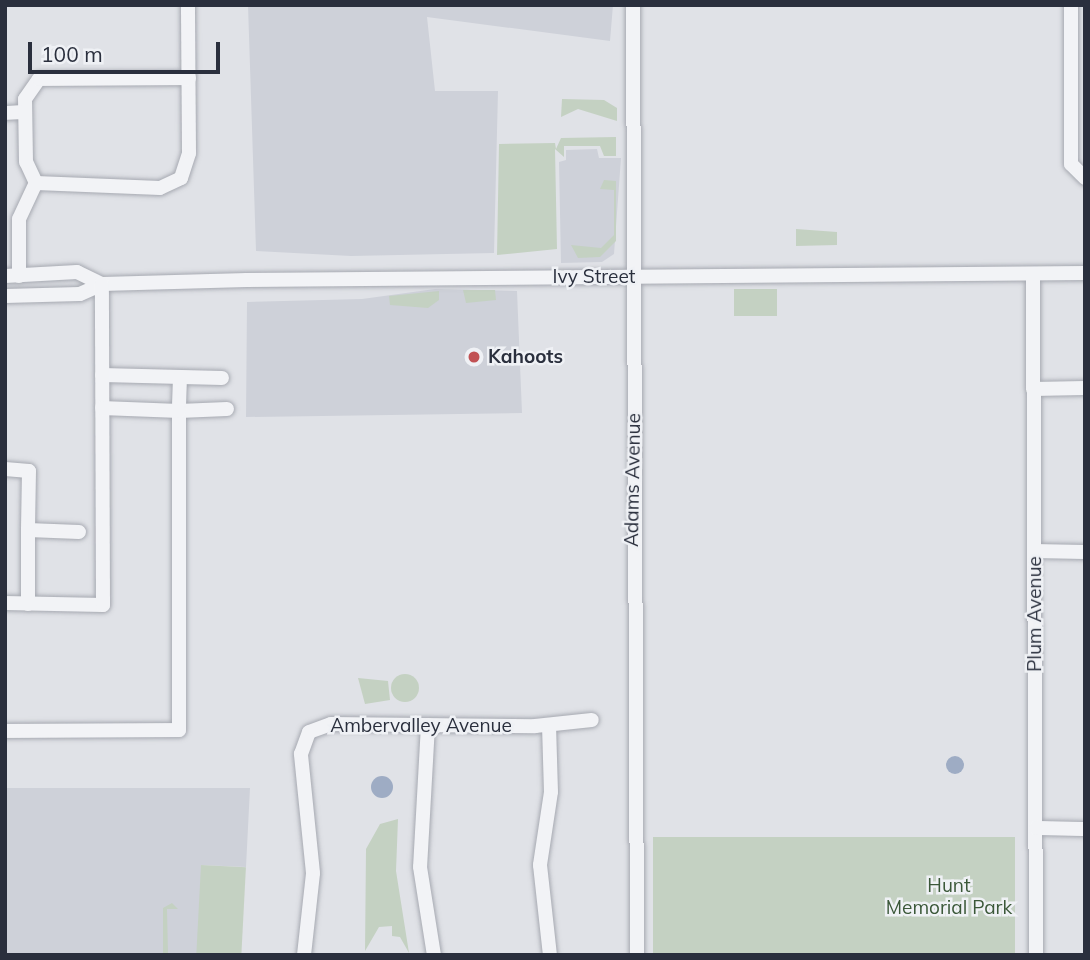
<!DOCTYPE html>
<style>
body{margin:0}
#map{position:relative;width:1090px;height:960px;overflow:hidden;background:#e0e2e7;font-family:Mulish,sans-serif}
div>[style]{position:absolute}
.built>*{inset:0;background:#ced1d9}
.green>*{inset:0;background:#c4d1c2;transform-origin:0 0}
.round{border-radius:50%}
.water>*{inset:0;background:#9eacc4}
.roads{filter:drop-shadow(0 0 2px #a6a9b1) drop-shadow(0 0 2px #a6a9b1)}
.minor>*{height:14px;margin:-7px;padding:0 7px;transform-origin:7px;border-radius:7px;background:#f2f3f6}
.dots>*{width:19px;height:19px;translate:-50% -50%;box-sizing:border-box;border:4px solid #eff1f5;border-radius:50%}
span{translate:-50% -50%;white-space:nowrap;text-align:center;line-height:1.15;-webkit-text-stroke:5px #eff1f5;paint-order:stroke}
.street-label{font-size:19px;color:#2a2f3d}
.poi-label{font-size:19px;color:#2a2f3d;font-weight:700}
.left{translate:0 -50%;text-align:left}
.park-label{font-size:19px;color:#3b5839}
.frame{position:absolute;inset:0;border:7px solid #2a2f3d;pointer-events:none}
.scale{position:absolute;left:28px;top:42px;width:192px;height:32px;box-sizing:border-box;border:4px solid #2a2f3d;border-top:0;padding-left:9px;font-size:21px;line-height:24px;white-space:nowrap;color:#2a2f3d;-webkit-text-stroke:5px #eff1f5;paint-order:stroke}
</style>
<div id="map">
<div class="built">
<div style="clip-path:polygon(248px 5px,613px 5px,610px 41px,427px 17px,435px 91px,498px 91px,494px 253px,351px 256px,256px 251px)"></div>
<div style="clip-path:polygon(597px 149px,599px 158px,621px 158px,614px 254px,602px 262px,561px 263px,559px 162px,566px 160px,566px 150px)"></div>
<div style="clip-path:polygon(435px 289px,517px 291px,522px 413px,246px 417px,247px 302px,362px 299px)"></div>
<div style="clip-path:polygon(5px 788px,250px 788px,246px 867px,201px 865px,206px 955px,5px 955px)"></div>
</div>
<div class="green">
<div style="clip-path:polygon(562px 99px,604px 100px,617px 108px,617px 121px,578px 109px,561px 117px)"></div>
<div style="clip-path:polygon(616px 137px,616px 156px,604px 156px,600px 146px,564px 146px,564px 157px,555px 149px,557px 249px,497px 255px,499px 144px,555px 143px,556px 149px,561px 138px)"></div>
<div style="clip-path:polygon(604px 180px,616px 181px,616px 241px,600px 257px,578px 258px,571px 245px,601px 248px,614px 235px,614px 190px,600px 189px)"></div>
<div style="clip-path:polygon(796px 229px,837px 232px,837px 245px,796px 246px)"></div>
<div style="left:734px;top:289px;width:43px;height:27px"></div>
<div style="clip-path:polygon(463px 290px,495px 290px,496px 300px,466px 303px)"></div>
<div style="clip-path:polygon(439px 291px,439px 300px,428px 308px,390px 305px,389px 296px)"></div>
<div class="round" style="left:391px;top:674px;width:28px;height:28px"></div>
<div style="clip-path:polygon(358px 678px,388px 681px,390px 700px,365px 704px)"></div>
<div style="clip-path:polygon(398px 819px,396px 871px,409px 953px,400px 937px,392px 936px,392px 926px,379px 927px,365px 951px,366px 849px,380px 824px)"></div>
<div style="left:1015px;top:837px;width:118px;height:362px;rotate:90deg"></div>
<div style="left:201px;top:865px;width:45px;height:90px;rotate:3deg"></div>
<div style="clip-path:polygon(172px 903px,178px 909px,167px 909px,168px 953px,178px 955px,163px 955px,163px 908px)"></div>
</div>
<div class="water">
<div class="round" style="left:946px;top:756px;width:18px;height:18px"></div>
<div class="round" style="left:371px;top:776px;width:22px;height:22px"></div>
</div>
<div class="roads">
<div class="minor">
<div style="left:633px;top:5px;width:950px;rotate:89.76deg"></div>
<div style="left:1071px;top:5px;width:159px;rotate:90deg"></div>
<div style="left:1071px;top:164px;width:20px;rotate:45deg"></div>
<div style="left:5px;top:113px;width:20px;rotate:-3deg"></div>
<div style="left:36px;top:183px;width:124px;rotate:2.3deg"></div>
<div style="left:160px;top:188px;width:23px;rotate:-25deg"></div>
<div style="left:181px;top:178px;width:26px;rotate:-72deg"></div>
<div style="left:189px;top:153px;width:148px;rotate:-90.4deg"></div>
<div style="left:36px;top:183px;width:23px;rotate:-115deg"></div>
<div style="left:26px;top:162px;width:63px;rotate:-90.9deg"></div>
<div style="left:25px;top:99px;width:24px;rotate:-55deg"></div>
<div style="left:39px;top:79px;width:150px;rotate:-0.4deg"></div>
<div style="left:1033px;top:274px;width:681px;rotate:89.75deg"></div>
<div style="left:5px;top:276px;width:72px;rotate:-3.2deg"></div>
<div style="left:77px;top:272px;width:28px;rotate:26deg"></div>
<div style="left:19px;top:276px;width:57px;rotate:-90deg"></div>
<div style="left:19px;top:219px;width:40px;rotate:-65deg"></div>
<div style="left:5px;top:296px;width:75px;rotate:-1.5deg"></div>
<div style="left:80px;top:294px;width:24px;rotate:-24deg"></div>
<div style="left:102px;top:284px;width:145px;rotate:-1.6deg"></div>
<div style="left:247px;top:280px;width:838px;rotate:-0.48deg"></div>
<div style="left:102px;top:375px;width:120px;rotate:1.4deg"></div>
<div style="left:180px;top:377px;width:34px;rotate:92deg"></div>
<div style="left:179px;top:411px;width:48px;rotate:-2.4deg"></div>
<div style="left:1033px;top:389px;width:52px;rotate:-1.1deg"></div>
<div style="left:5px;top:469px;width:24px;rotate:5deg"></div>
<div style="left:29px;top:471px;width:59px;rotate:91deg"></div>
<div style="left:28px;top:530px;width:51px;rotate:2.2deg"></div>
<div style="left:1034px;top:551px;width:51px;rotate:1.1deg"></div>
<div style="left:5px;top:603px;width:98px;rotate:1.2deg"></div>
<div style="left:103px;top:605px;width:321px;rotate:-90.2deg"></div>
<div style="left:28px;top:604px;width:74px;rotate:-90deg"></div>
<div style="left:428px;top:725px;width:142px;rotate:93.2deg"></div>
<div style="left:420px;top:867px;width:89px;rotate:81deg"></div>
<div style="left:549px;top:725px;width:67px;rotate:88.3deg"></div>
<div style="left:551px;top:792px;width:74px;rotate:98.6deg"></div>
<div style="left:540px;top:865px;width:91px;rotate:83.7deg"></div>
<div style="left:5px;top:731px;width:174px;rotate:-0.3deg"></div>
<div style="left:179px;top:730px;width:319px;rotate:-90deg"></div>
<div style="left:179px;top:411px;width:77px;rotate:-177.8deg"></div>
<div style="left:1036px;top:828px;width:49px;rotate:1.2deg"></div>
<div style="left:304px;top:955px;width:82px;rotate:-83.7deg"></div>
<div style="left:313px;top:873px;width:120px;rotate:-95.8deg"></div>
<div style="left:301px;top:754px;width:23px;rotate:-70deg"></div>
<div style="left:309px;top:732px;width:23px;rotate:-20deg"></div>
<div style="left:331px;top:724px;width:204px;rotate:0.6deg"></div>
<div style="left:535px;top:726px;width:57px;rotate:-6deg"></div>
</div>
</div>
<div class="dots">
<div style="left:474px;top:357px;background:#c15154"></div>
</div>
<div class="street-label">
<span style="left:594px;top:277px">Ivy Street</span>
<span style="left:633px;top:480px;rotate:-89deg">Adams Avenue</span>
<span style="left:1035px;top:614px;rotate:-90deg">Plum Avenue</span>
<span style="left:421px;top:726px">Ambervalley Avenue</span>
</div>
<div class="poi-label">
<span class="left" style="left:488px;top:357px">Kahoots</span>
</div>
<div class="park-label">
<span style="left:949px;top:897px">Hunt<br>Memorial Park</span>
</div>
<div class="frame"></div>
<div class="scale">100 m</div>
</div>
